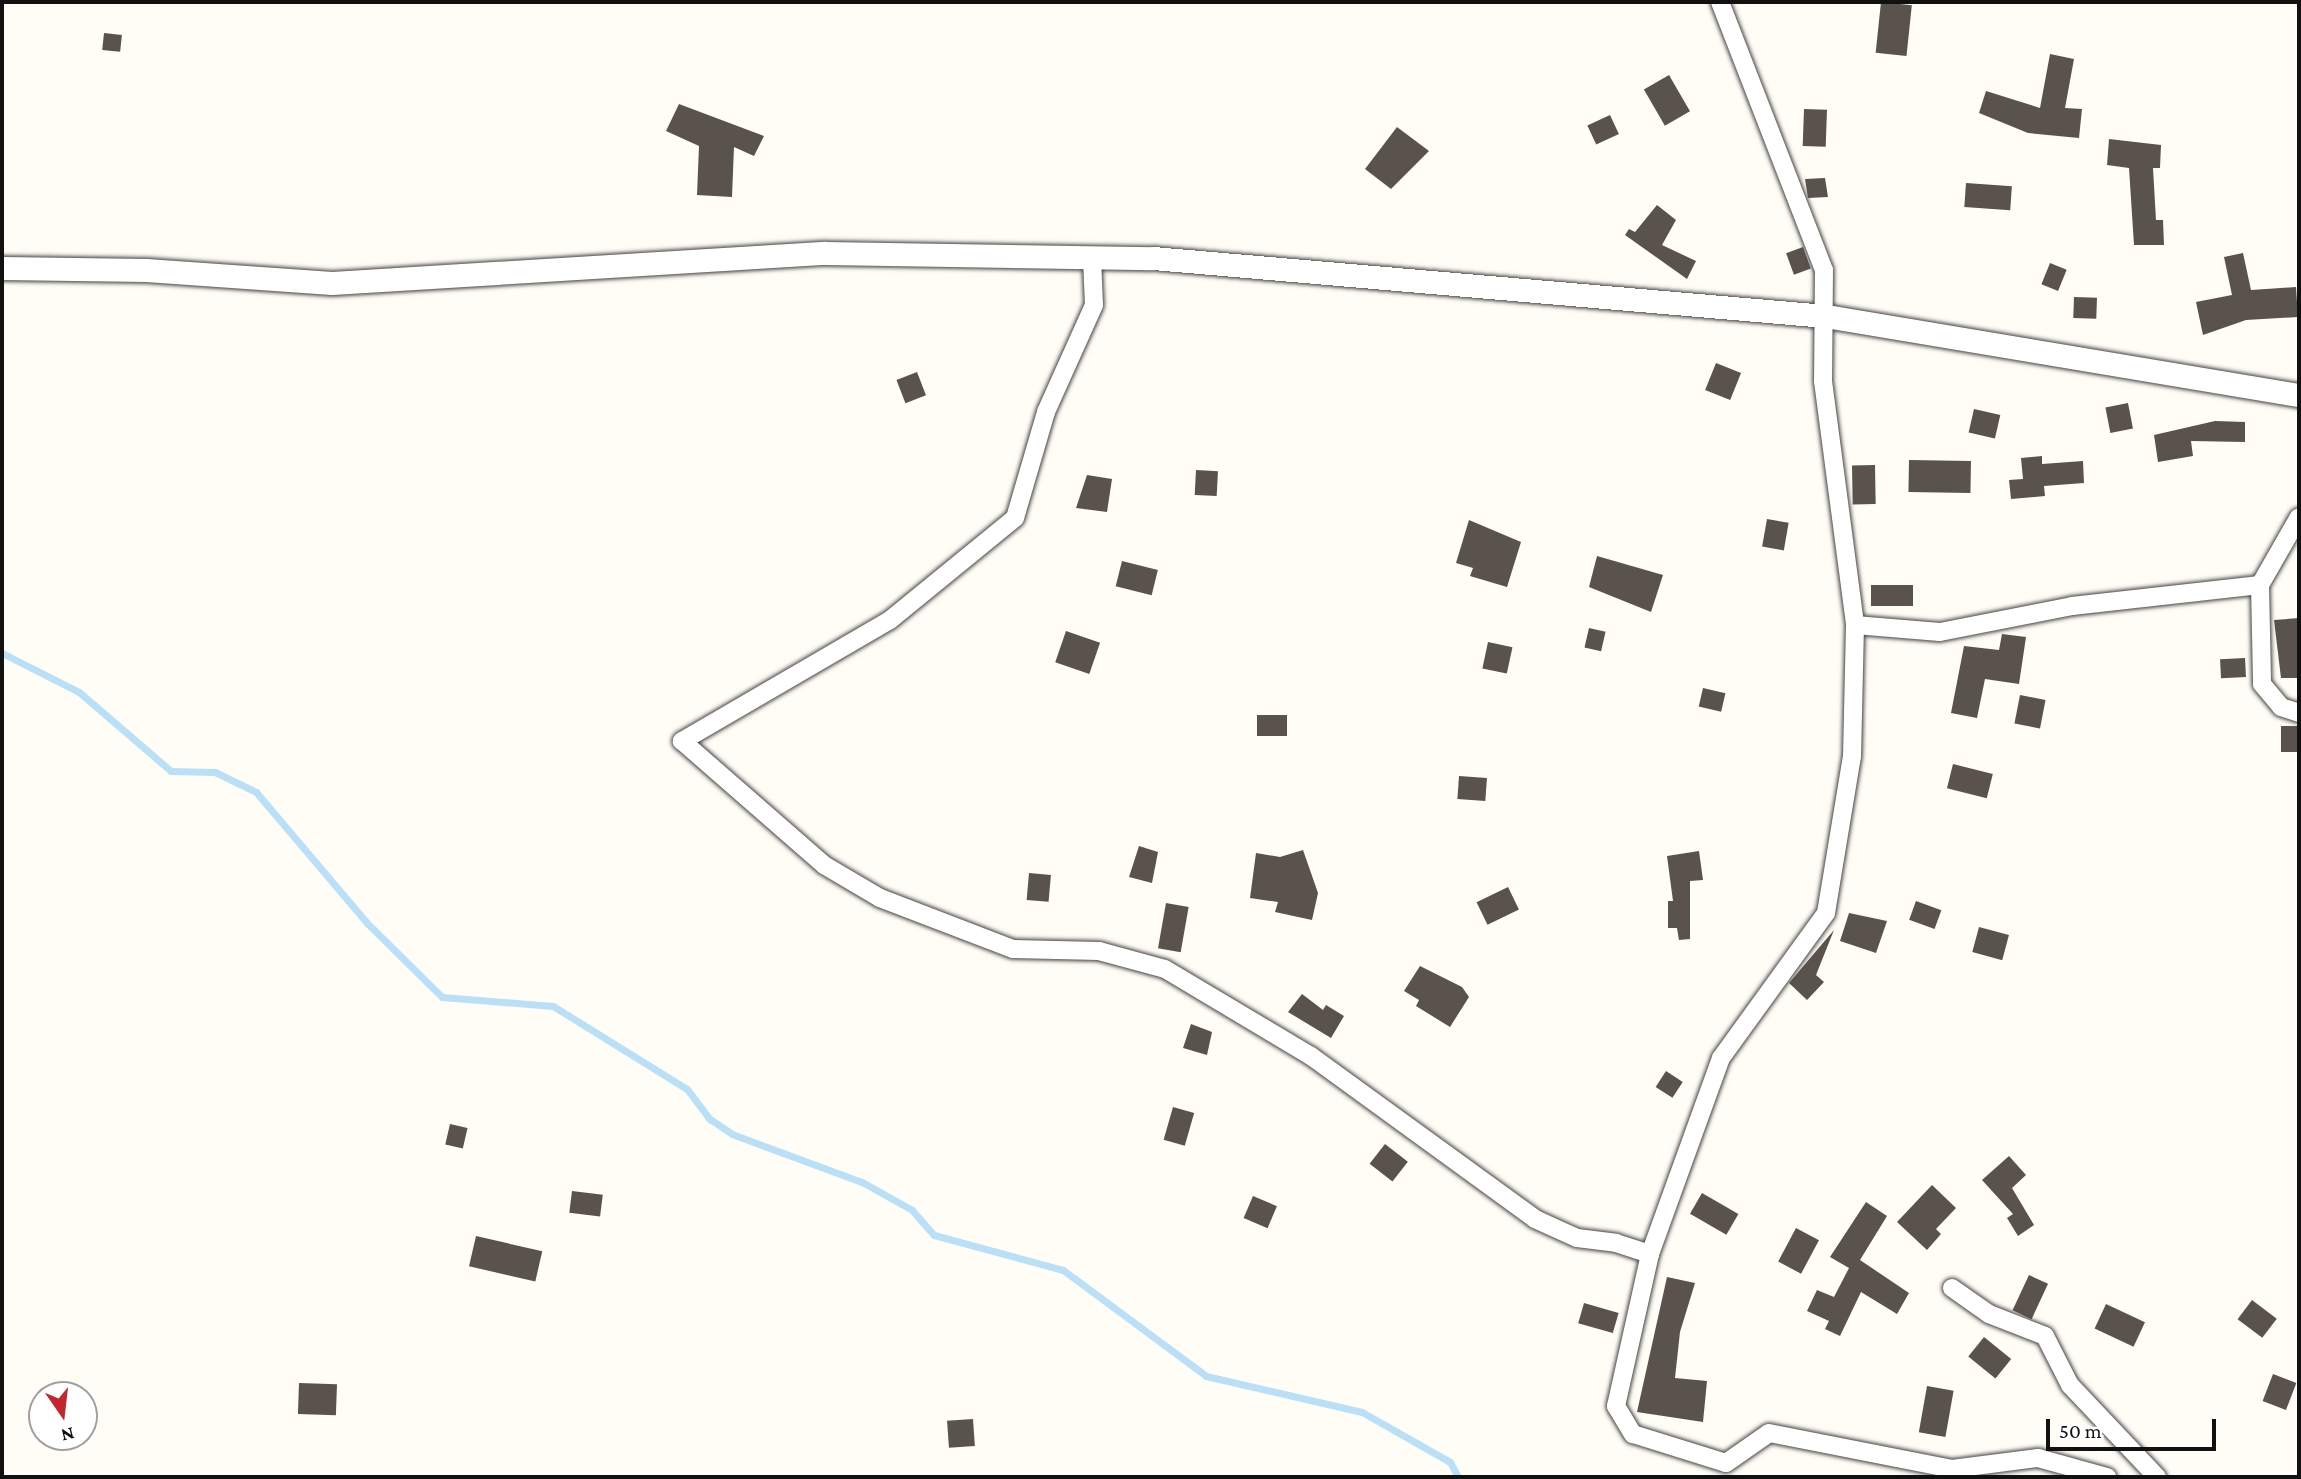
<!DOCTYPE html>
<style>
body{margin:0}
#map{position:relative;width:2301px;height:1479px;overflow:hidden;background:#fffdf5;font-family:"Crimson Pro",serif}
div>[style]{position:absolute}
.stream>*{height:7px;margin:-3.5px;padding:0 3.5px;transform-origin:3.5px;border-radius:3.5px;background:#b9e0f7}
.building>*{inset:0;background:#5a524d;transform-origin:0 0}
.roads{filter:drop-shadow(0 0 2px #444) drop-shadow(0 0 2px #444)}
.minor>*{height:18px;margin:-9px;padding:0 9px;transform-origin:9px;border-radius:9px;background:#fff}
.tertiary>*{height:23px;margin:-11.5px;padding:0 11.5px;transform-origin:11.5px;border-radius:11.5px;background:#fff}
span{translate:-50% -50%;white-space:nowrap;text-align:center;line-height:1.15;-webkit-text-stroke:7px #fff;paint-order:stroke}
.frame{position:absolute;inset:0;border:4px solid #111;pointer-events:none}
.north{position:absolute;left:28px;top:1381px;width:70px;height:70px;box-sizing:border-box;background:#fff;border:2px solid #a0a0a0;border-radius:50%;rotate:166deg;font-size:19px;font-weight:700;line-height:28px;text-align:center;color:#111}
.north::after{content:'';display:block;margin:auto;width:24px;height:32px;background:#c4262e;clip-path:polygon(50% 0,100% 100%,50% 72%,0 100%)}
.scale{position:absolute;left:2046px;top:1419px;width:170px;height:32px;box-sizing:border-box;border:4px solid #111;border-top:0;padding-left:9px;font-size:21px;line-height:24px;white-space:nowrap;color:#111;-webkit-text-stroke:5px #fff;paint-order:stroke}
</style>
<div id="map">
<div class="stream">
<div style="left:2px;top:653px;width:86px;rotate:26.9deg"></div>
<div style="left:79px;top:692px;width:121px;rotate:40.7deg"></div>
<div style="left:171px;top:771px;width:44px;rotate:1.3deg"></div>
<div style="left:215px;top:772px;width:46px;rotate:26deg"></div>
<div style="left:256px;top:792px;width:172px;rotate:49.7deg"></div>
<div style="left:367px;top:923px;width:105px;rotate:44.6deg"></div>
<div style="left:442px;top:997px;width:111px;rotate:4.6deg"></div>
<div style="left:553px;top:1006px;width:158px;rotate:31.8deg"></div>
<div style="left:687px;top:1089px;width:38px;rotate:53deg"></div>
<div style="left:710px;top:1119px;width:27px;rotate:34deg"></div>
<div style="left:732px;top:1134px;width:139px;rotate:20.3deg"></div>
<div style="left:862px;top:1182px;width:57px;rotate:29.2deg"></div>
<div style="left:912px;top:1210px;width:33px;rotate:49deg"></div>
<div style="left:934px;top:1235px;width:134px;rotate:15.2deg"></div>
<div style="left:1063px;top:1270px;width:178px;rotate:36.5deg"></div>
<div style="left:1206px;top:1376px;width:160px;rotate:13deg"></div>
<div style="left:1362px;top:1412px;width:101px;rotate:29.6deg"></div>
<div style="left:1450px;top:1462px;width:17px;rotate:62deg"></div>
</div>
<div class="building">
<div style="left:1881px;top:2px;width:31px;height:51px;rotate:6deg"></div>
<div style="left:104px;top:33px;width:18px;height:17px;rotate:6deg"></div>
<div style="clip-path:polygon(2050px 54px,2074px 59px,2065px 108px,2082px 109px,2079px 138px,2028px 133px,1979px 113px,1986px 91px,2040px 108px)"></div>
<div style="left:1669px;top:75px;width:42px;height:29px;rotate:60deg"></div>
<div style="clip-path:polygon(679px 104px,764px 136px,754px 156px,734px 147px,732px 197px,697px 195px,699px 146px,666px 131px)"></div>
<div style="left:1804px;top:109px;width:23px;height:37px;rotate:2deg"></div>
<div style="left:1610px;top:115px;width:21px;height:25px;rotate:65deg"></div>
<div style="clip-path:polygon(1397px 127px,1429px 151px,1391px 189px,1365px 169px)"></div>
<div style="clip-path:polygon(2109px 139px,2161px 145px,2160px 168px,2153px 168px,2156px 220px,2163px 220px,2164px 245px,2134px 245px,2129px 168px,2107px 165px)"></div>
<div style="clip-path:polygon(1825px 178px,1828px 197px,1808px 198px,1805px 179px)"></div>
<div style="left:1966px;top:183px;width:46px;height:24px;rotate:4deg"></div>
<div style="clip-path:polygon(1657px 205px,1676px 220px,1662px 245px,1696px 261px,1687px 279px,1625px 235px,1629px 229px,1635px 232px)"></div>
<div style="left:1803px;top:247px;width:23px;height:18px;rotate:70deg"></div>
<div style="clip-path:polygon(2243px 253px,2251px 290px,2296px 287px,2298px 317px,2246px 320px,2203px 335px,2196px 302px,2232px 295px,2224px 257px)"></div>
<div style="left:2050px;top:263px;width:18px;height:23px;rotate:22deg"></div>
<div style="left:2074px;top:297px;width:23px;height:21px;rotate:2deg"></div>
<div style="left:1716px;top:363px;width:27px;height:29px;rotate:22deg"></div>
<div style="left:917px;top:372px;width:25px;height:22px;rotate:69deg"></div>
<div style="left:2128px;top:403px;width:26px;height:23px;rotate:79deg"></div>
<div style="left:1974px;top:409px;width:27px;height:24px;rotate:13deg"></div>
<div style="clip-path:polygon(2215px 421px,2245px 422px,2245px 442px,2191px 441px,2193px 456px,2158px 462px,2154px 435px)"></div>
<div style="clip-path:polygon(2042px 456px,2042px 464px,2083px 461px,2084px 483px,2044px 486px,2045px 496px,2011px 499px,2009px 480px,2023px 479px,2021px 458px)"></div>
<div style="left:1909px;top:460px;width:62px;height:32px;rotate:1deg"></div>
<div style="left:1875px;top:465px;width:39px;height:23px;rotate:89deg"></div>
<div style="left:1196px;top:470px;width:22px;height:25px;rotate:3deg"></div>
<div style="clip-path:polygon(1087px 475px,1112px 479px,1107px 512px,1076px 508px)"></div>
<div style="left:1767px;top:519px;width:22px;height:28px;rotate:10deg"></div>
<div style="clip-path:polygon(1469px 520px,1521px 542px,1507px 587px,1470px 576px,1473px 568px,1456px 563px)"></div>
<div style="clip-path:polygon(1597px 556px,1663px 575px,1651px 612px,1589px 587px)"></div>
<div style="left:1122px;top:561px;width:37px;height:26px;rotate:14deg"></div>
<div style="left:1871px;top:585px;width:42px;height:21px"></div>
<div style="clip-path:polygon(2299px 618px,2299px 678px,2281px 678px,2274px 620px)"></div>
<div style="left:1589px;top:628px;width:17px;height:20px;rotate:13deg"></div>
<div style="left:1066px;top:631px;width:36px;height:33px;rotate:19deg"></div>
<div style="clip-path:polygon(2002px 634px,2026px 637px,2019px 684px,1985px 679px,1977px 718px,1951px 713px,1964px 646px,1999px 650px)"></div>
<div style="left:1488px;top:642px;width:25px;height:27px;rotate:12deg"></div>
<div style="left:2245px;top:658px;width:19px;height:25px;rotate:87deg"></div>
<div style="left:1703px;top:688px;width:23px;height:19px;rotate:13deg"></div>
<div style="left:2020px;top:695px;width:26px;height:29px;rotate:11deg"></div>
<div style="left:1257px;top:715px;width:30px;height:21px"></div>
<div style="left:2299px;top:726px;width:26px;height:18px;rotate:90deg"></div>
<div style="left:1953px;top:764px;width:41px;height:25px;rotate:14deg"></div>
<div style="left:1459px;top:776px;width:28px;height:23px;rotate:4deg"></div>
<div style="clip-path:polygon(1139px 846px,1158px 852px,1152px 883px,1129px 877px)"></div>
<div style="clip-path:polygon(1303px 850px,1318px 893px,1312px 920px,1275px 912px,1278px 902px,1250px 898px,1256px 853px,1280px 857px)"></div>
<div style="clip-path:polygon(1699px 851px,1703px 880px,1690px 881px,1690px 939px,1679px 940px,1677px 928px,1668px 928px,1668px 901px,1673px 901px,1667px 856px)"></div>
<div style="left:1029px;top:873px;width:22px;height:27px;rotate:5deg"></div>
<div style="left:1508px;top:887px;width:25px;height:35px;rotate:64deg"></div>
<div style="left:1916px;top:901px;width:27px;height:20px;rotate:20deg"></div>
<div style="left:1166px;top:903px;width:23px;height:46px;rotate:10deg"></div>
<div style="clip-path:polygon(1849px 913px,1887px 921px,1876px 953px,1840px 941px)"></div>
<div style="left:1979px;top:927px;width:31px;height:26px;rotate:15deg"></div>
<div style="clip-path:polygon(1834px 930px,1816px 975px,1824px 982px,1807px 1000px,1789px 983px)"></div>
<div style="clip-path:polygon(1420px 966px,1462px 987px,1469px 997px,1450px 1027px,1416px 1006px,1419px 1000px,1404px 991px)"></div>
<div style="clip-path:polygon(1302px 994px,1323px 1010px,1326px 1005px,1344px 1016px,1331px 1038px,1288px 1012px)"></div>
<div style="clip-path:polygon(1191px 1024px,1212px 1032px,1207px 1055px,1183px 1048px)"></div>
<div style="left:1666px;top:1071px;width:20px;height:19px;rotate:33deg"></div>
<div style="left:1173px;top:1107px;width:22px;height:34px;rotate:16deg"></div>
<div style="left:450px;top:1124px;width:18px;height:21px;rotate:13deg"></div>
<div style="left:1385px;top:1144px;width:29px;height:25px;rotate:38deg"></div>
<div style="clip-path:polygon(2009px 1156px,2026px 1175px,2012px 1188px,2034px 1225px,2018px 1236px,2007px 1218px,2013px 1214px,1982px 1180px)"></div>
<div style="clip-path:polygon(1932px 1185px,1956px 1208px,1936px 1229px,1941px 1234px,1927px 1250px,1897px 1222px)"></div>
<div style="left:572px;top:1191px;width:31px;height:22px;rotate:7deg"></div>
<div style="left:1702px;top:1193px;width:42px;height:24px;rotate:30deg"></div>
<div style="left:1253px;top:1196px;width:26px;height:24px;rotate:23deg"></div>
<div style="clip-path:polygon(1866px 1202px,1887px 1216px,1860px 1260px,1909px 1293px,1897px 1314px,1861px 1292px,1840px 1336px,1825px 1329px,1829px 1321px,1807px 1311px,1817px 1290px,1834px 1297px,1849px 1268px,1830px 1257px)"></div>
<div style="left:1796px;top:1228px;width:26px;height:38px;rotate:28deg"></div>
<div style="left:476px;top:1236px;width:68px;height:31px;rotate:13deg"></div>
<div style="left:2029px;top:1275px;width:21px;height:39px;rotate:25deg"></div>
<div style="clip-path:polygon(1667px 1277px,1695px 1283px,1680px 1332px,1675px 1378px,1707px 1381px,1703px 1422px,1637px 1412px)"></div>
<div style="left:2252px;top:1300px;width:31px;height:24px;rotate:37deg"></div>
<div style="left:1584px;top:1303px;width:36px;height:21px;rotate:16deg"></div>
<div style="left:2106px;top:1304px;width:43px;height:27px;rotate:25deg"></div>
<div style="left:1984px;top:1337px;width:35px;height:25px;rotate:39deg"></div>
<div style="left:2273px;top:1374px;width:25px;height:29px;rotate:21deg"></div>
<div style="left:299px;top:1383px;width:38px;height:31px;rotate:2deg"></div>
<div style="left:1927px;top:1386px;width:27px;height:47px;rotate:10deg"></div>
<div style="left:973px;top:1419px;width:27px;height:26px;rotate:86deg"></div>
</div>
<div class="roads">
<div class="minor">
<div style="left:1720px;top:2px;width:287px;rotate:68.8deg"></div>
<div style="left:1824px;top:270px;width:111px;rotate:90.5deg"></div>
<div style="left:1823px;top:381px;width:246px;rotate:82.5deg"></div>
<div style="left:1855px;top:625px;width:85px;rotate:4.7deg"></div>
<div style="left:1940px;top:632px;width:135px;rotate:-11.1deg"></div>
<div style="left:2072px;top:606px;width:189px;rotate:-6.4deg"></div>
<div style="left:2260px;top:585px;width:78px;rotate:-60.2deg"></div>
<div style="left:1092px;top:258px;width:47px;rotate:87.6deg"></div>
<div style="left:1094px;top:305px;width:117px;rotate:114.2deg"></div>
<div style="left:1046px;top:412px;width:110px;rotate:106.3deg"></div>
<div style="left:1015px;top:518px;width:161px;rotate:140.8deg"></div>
<div style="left:890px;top:620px;width:241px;rotate:149.8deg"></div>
<div style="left:682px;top:741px;width:189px;rotate:41.1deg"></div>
<div style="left:824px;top:865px;width:65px;rotate:30.5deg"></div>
<div style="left:880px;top:898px;width:142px;rotate:21deg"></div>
<div style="left:1013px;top:949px;width:86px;rotate:1.3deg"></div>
<div style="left:1099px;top:951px;width:68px;rotate:15.3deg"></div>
<div style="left:1165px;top:969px;width:170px;rotate:30.8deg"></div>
<div style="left:1311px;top:1056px;width:277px;rotate:36deg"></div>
<div style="left:1535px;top:1219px;width:46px;rotate:24.3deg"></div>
<div style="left:1577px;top:1238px;width:39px;rotate:7deg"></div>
<div style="left:1616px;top:1243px;width:36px;rotate:18deg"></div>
<div style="left:2260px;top:585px;width:99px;rotate:88.8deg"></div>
<div style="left:2262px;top:684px;width:30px;rotate:50deg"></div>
<div style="left:2281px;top:707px;width:19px;rotate:18deg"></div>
<div style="left:1855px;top:625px;width:131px;rotate:91.3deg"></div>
<div style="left:1852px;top:756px;width:159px;rotate:99.4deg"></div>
<div style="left:1826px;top:913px;width:179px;rotate:125.9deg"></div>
<div style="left:1721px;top:1058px;width:208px;rotate:109.9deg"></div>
<div style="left:1650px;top:1254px;width:156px;rotate:102.6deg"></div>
<div style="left:1616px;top:1406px;width:33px;rotate:59deg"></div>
<div style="left:1633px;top:1434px;width:97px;rotate:17.3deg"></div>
<div style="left:1726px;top:1463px;width:52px;rotate:-34.9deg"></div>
<div style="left:1769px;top:1433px;width:187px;rotate:11.1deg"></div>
<div style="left:1952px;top:1469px;width:87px;rotate:-7.3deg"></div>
<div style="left:2038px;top:1458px;width:72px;rotate:15.4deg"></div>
<div style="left:1952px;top:1288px;width:45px;rotate:35.1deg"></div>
<div style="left:1989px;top:1314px;width:60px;rotate:21.4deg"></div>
<div style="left:2045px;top:1336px;width:55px;rotate:63deg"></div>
<div style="left:2070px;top:1385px;width:127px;rotate:46.6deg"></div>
</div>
<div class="tertiary">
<div style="left:2px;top:268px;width:144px;rotate:0.8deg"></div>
<div style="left:146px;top:270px;width:186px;rotate:4deg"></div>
<div style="left:332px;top:283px;width:494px;rotate:-3.5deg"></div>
<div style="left:825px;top:253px;width:328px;rotate:0.9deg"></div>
<div style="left:1153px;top:258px;width:675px;rotate:4.93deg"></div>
<div style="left:1826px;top:316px;width:480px;rotate:9.5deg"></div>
</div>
</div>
<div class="frame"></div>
<div class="north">N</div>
<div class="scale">50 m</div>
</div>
